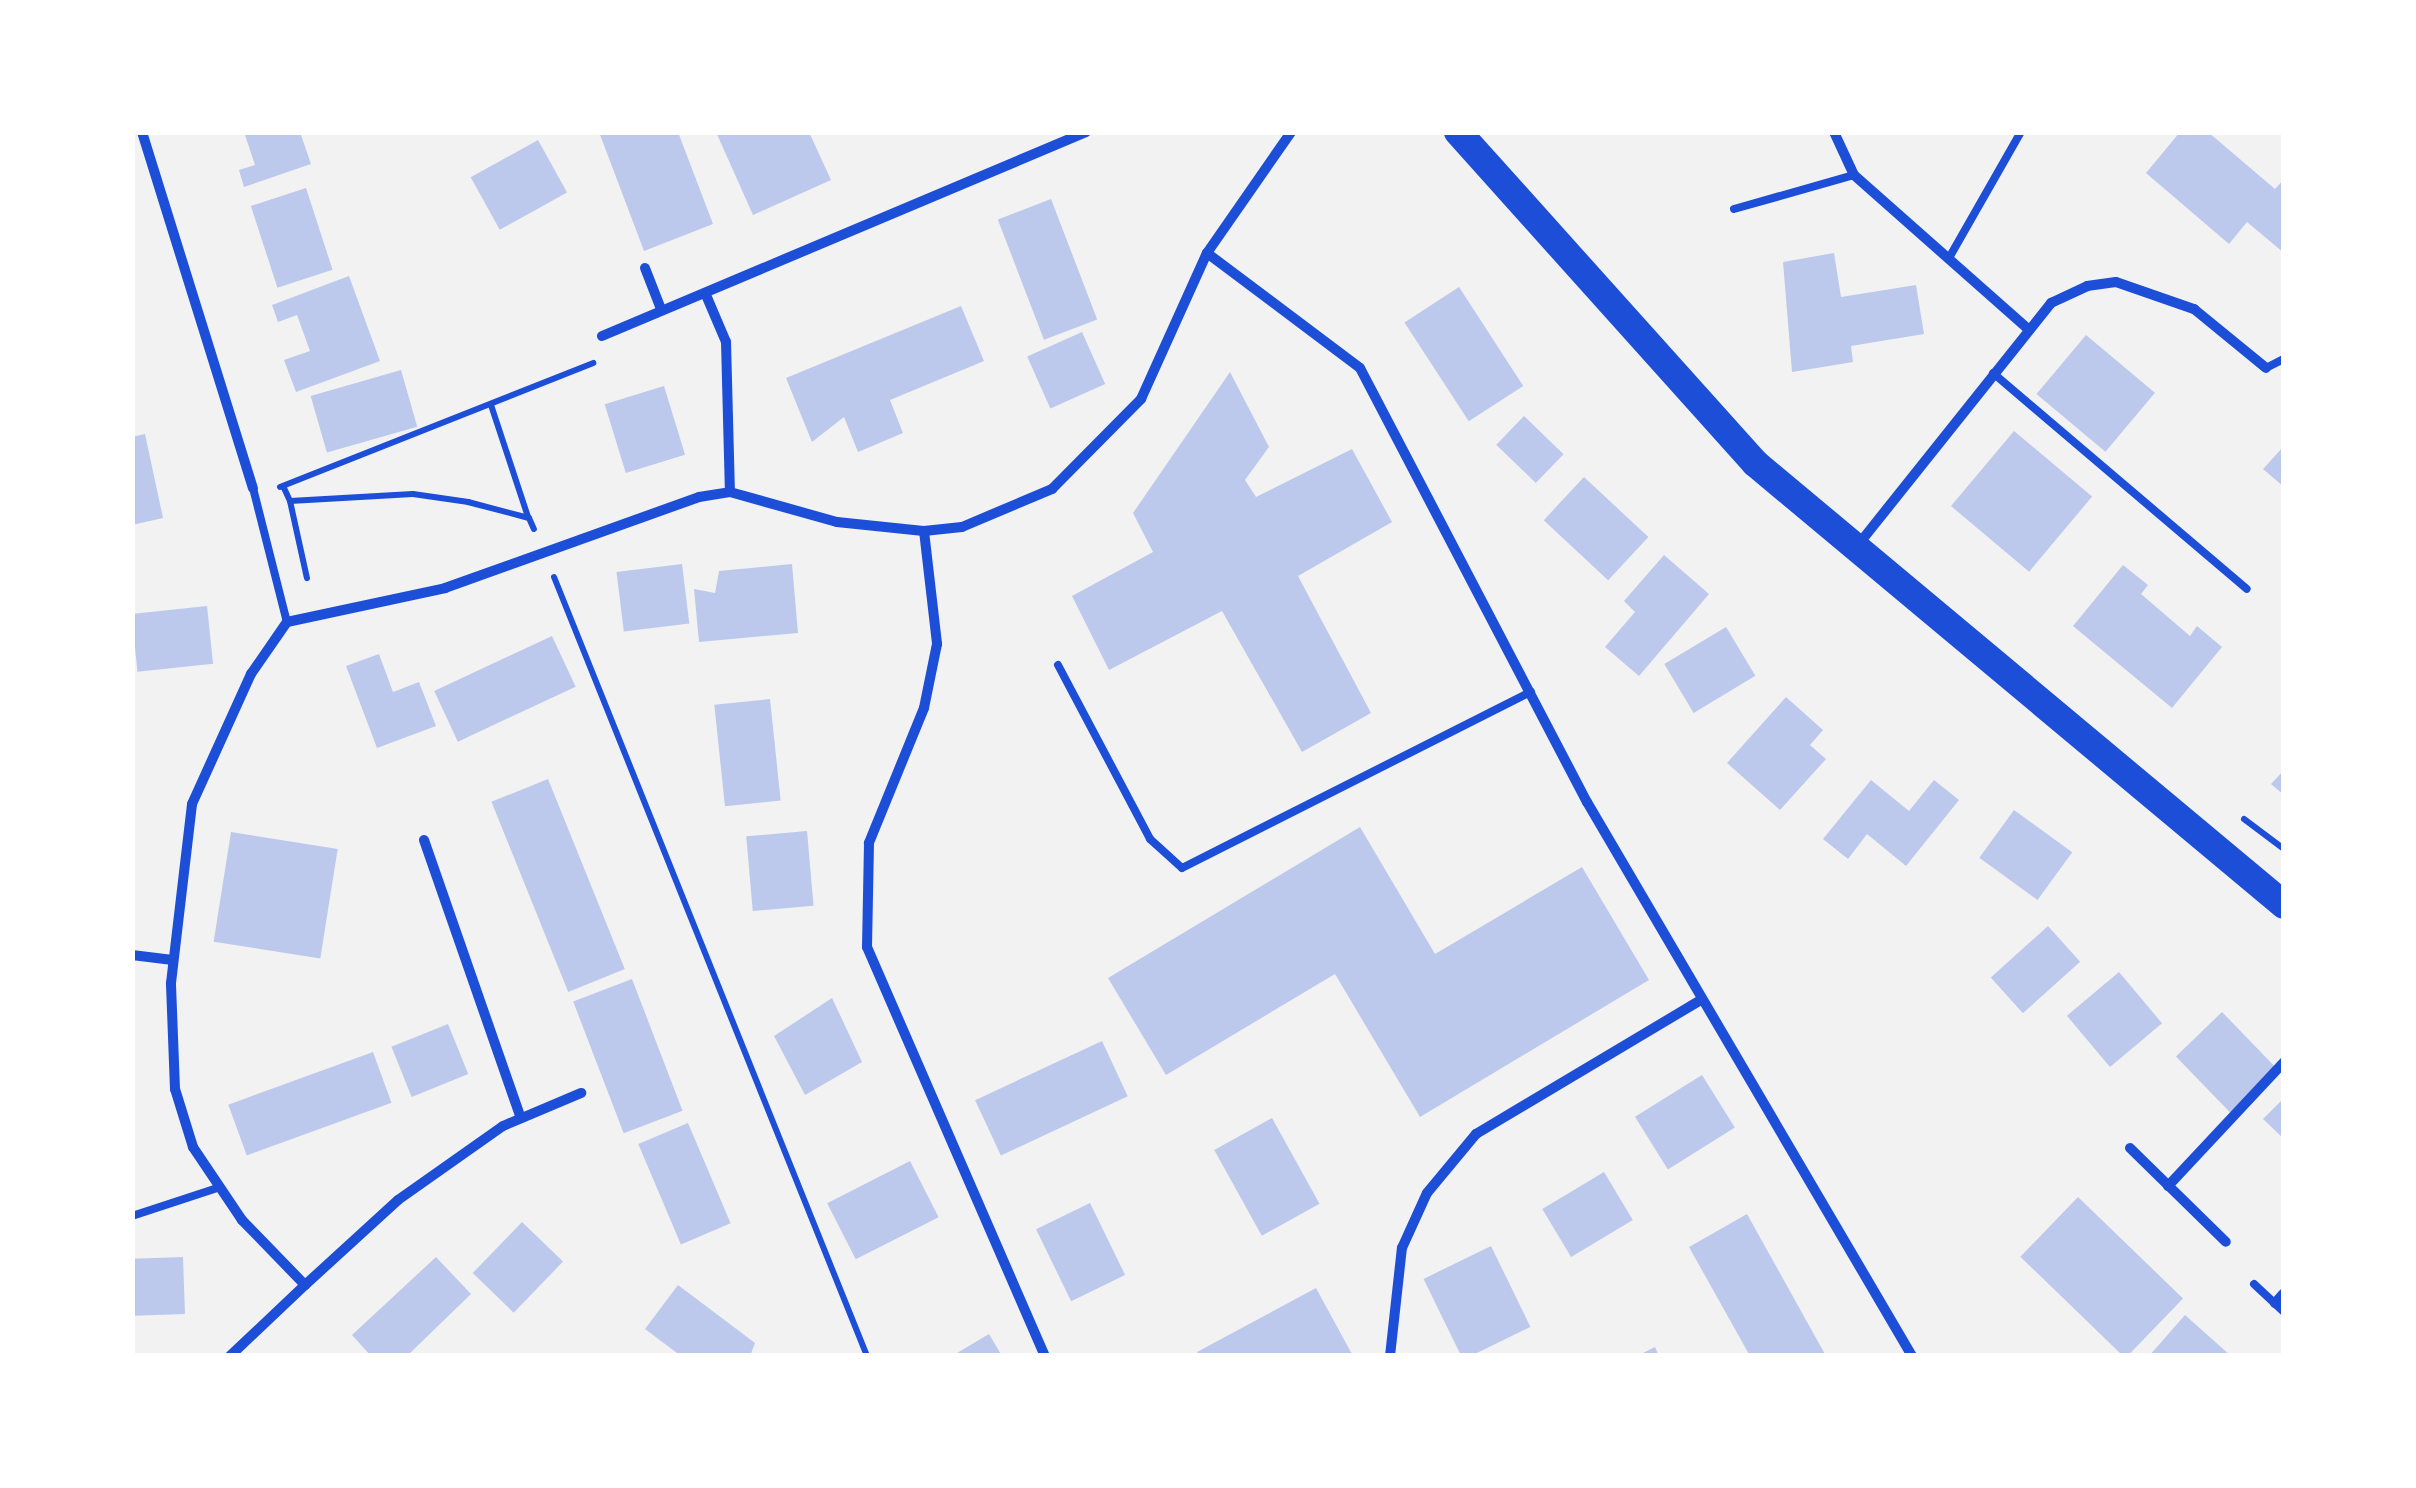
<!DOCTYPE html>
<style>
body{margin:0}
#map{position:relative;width:2416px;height:1488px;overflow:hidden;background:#f2f2f2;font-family:Lato,sans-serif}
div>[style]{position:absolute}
.building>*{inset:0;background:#bdc9ec;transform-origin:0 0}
.path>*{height:6px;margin:-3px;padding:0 3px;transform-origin:3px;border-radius:3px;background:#1d4ed8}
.service>*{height:8px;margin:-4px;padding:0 4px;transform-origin:4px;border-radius:4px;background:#1d4ed8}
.minor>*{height:10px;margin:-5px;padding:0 5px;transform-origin:5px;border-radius:5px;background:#1d4ed8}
.trunk>*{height:28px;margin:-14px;padding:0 14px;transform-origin:14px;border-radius:14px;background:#1d4ed8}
span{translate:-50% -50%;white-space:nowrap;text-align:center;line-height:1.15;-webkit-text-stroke:8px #fff;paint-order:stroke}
.frame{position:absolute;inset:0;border:135px solid #fff;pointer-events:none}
</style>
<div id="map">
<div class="building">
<div style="clip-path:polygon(244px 132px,300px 132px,311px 164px,244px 187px,239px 170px,255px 165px)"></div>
<div style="clip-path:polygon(599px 132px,678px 132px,713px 224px,644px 251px)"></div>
<div style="clip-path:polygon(716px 132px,809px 132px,831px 180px,753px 215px)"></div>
<div style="clip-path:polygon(2180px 132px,2208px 132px,2275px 189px,2284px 179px,2284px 253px,2247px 222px,2229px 244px,2146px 173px)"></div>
<div style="left:538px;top:140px;width:60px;height:77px;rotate:61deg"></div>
<div style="left:306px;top:188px;width:86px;height:58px;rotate:72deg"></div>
<div style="left:1051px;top:199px;width:129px;height:57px;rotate:69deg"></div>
<div style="clip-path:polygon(1834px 253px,1841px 297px,1916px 285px,1924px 334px,1851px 346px,1853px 362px,1792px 372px,1783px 262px)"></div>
<div style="clip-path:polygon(349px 276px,380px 361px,296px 392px,284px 360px,310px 351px,297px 315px,278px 322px,272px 305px)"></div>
<div style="left:1459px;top:287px;width:118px;height:65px;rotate:57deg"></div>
<div style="clip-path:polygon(961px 306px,984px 361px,890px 400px,903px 433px,858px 452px,844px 417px,812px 442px,786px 378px)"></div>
<div style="left:1082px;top:332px;width:57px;height:60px;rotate:66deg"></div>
<div style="left:2086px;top:335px;width:90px;height:77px;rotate:40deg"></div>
<div style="left:401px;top:370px;width:59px;height:94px;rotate:74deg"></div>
<div style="clip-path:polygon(1230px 372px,1269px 447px,1245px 480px,1256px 497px,1352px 449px,1392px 522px,1298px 576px,1371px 713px,1302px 752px,1222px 611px,1109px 670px,1072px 596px,1153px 552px,1133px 513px)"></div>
<div style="left:664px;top:386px;width:72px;height:62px;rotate:73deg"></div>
<div style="left:1524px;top:416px;width:55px;height:40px;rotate:44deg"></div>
<div style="left:2014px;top:431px;width:102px;height:98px;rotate:40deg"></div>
<div style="clip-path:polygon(145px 434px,163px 518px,132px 525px,132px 437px)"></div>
<div style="clip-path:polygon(2284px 446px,2284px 487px,2263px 469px)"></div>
<div style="left:1584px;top:477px;width:88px;height:59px;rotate:43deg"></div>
<div style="clip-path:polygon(1664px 555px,1709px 594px,1639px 676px,1605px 647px,1635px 612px,1624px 601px)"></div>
<div style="left:682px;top:564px;width:60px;height:66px;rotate:83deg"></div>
<div style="clip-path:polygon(792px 564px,798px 633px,699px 642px,694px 589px,715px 593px,719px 571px)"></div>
<div style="clip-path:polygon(2123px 565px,2148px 585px,2141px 594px,2190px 636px,2197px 626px,2222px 647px,2172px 708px,2073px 626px)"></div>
<div style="left:207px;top:606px;width:58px;height:76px;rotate:84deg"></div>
<div style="left:1726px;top:627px;width:57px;height:72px;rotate:59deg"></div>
<div style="left:552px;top:636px;width:56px;height:130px;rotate:65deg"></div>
<div style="clip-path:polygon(379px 654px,393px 692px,419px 682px,436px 726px,377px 748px,346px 666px)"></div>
<div style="clip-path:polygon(1786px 697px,1823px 730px,1810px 745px,1826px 759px,1780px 810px,1727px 763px)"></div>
<div style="left:770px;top:699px;width:102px;height:56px;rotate:84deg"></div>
<div style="clip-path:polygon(2284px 770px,2284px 795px,2271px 784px)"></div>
<div style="left:548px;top:779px;width:205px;height:61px;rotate:68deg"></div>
<div style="clip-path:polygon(1871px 780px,1909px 811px,1934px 780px,1959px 800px,1906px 866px,1867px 834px,1848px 859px,1823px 839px)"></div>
<div style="left:2014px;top:810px;width:72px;height:59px;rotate:36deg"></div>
<div style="clip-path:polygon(1360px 827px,1435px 954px,1582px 867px,1649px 980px,1420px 1117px,1335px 974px,1166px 1075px,1108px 978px)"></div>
<div style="left:807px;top:831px;width:75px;height:61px;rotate:85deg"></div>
<div style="left:231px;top:832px;width:108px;height:111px;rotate:9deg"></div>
<div style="left:2048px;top:926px;width:48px;height:77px;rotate:48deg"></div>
<div style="left:2119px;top:972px;width:67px;height:68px;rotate:50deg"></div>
<div style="left:632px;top:979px;width:141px;height:63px;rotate:69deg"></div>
<div style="clip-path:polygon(832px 998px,862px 1062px,805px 1095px,774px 1036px)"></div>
<div style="left:2222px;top:1012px;width:78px;height:64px;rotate:46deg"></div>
<div style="left:448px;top:1024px;width:54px;height:61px;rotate:68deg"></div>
<div style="left:1102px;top:1041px;width:61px;height:140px;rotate:65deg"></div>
<div style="left:373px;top:1052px;width:54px;height:154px;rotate:70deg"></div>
<div style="left:1702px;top:1075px;width:62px;height:79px;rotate:58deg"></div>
<div style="clip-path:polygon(2284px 1098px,2284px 1139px,2263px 1119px)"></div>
<div style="left:1272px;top:1118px;width:98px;height:66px;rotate:61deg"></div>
<div style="left:688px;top:1123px;width:109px;height:54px;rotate:67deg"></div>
<div style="left:910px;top:1161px;width:63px;height:93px;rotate:63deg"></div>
<div style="left:1604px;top:1172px;width:56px;height:72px;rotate:59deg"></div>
<div style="left:2078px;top:1197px;width:146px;height:83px;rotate:44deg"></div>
<div style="left:1090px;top:1203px;width:80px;height:60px;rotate:64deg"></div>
<div style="clip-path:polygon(1747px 1214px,1826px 1356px,1750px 1356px,1689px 1247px)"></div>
<div style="left:522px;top:1222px;width:57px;height:71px;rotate:44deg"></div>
<div style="left:1491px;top:1246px;width:90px;height:75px;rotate:64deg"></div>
<div style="left:183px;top:1257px;width:57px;height:51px;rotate:88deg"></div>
<div style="clip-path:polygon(436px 1257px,471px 1294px,407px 1356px,371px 1356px,352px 1335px)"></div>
<div style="clip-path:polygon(678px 1285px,755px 1343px,750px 1356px,681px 1356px,645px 1329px)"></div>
<div style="clip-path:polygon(1316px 1288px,1353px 1356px,1199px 1356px,1197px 1352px)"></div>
<div style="clip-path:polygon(2185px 1315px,2231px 1356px,2149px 1356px)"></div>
<div style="clip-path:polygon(989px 1334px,1002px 1356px,952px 1356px)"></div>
<div style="clip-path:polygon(1655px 1347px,1659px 1356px,1637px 1356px)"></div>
</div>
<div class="path">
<div style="left:491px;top:405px;width:118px;rotate:71.7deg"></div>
<div style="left:280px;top:487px;width:337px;rotate:-21.6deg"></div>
<div style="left:284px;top:488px;width:14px;rotate:65deg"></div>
<div style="left:290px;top:501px;width:123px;rotate:-3.3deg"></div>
<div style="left:413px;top:494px;width:56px;rotate:8.3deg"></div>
<div style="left:468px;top:502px;width:63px;rotate:14.7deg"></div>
<div style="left:529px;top:518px;width:12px;rotate:66deg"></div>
<div style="left:290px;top:501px;width:79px;rotate:77.6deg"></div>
<div style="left:554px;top:577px;width:840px;rotate:68.11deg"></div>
<div style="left:2244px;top:819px;width:50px;rotate:36.9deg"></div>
</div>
<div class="service">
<div style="left:1734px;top:209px;width:125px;rotate:-15.8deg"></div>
<div style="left:1949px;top:258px;width:145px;rotate:-60.3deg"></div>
<div style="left:2266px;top:368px;width:20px;rotate:-27deg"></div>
<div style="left:1993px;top:373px;width:333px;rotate:40.4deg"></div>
<div style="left:253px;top:488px;width:138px;rotate:75.8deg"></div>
<div style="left:1058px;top:665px;width:197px;rotate:62.1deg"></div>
<div style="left:1150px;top:839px;width:43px;rotate:42.2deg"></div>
<div style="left:1182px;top:868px;width:391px;rotate:-26.8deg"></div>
<div style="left:132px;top:1216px;width:93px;rotate:-18.2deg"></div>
<div style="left:2254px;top:1284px;width:41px;rotate:43deg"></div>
</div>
<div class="minor">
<div style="left:142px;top:132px;width:373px;rotate:72.7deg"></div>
<div style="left:1834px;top:132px;width:47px;rotate:65.1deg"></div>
<div style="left:1854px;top:175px;width:234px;rotate:41.5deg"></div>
<div style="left:1207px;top:253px;width:191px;rotate:36.9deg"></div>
<div style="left:1360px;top:368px;width:490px;rotate:62.4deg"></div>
<div style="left:1587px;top:802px;width:642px;rotate:59.6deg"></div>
<div style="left:645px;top:268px;width:44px;rotate:68.7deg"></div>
<div style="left:706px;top:295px;width:51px;rotate:66.9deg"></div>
<div style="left:726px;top:342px;width:150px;rotate:88.5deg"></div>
<div style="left:602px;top:336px;width:525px;rotate:-22.85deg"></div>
<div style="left:924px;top:531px;width:114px;rotate:83.4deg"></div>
<div style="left:937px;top:644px;width:65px;rotate:101.5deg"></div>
<div style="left:924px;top:708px;width:146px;rotate:112.2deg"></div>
<div style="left:869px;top:843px;width:104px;rotate:91.1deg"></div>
<div style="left:867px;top:947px;width:446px;rotate:66.5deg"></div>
<div style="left:1858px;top:545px;width:310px;rotate:-51.4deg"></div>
<div style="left:2051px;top:303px;width:40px;rotate:-25deg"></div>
<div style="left:2087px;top:286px;width:29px;rotate:-8deg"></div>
<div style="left:2116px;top:282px;width:83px;rotate:19.1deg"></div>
<div style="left:2194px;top:309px;width:93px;rotate:39.3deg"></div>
<div style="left:424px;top:840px;width:294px;rotate:70.8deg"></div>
<div style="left:132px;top:955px;width:41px;rotate:7deg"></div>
<div style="left:2130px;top:1148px;width:134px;rotate:44.4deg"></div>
<div style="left:2168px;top:1186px;width:170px;rotate:-46.9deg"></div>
<div style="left:305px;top:1285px;width:126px;rotate:-42.4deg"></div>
<div style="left:398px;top:1200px;width:128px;rotate:-35.2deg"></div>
<div style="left:503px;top:1126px;width:85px;rotate:-22.9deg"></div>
<div style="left:2275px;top:1303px;width:13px;rotate:-48deg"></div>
<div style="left:230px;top:1356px;width:103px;rotate:-43.4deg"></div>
<div style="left:305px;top:1285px;width:91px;rotate:-134.1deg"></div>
<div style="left:242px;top:1220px;width:88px;rotate:-123.9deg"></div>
<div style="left:193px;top:1147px;width:61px;rotate:-107.2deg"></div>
<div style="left:175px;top:1089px;width:106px;rotate:-92.2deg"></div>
<div style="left:171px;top:983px;width:180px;rotate:-83.3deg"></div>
<div style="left:192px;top:804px;width:143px;rotate:-65.6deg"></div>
<div style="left:251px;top:674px;width:63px;rotate:-55.3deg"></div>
<div style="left:287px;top:622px;width:162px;rotate:-12.1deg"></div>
<div style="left:445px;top:588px;width:270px;rotate:-19.7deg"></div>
<div style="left:699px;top:497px;width:31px;rotate:-9deg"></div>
<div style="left:730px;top:492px;width:111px;rotate:15.7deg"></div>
<div style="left:837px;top:522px;width:87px;rotate:5.9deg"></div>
<div style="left:924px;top:531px;width:38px;rotate:-6deg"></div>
<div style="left:962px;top:527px;width:98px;rotate:-22.9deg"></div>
<div style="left:1052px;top:489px;width:127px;rotate:-45.3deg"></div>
<div style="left:1141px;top:399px;width:160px;rotate:-65.7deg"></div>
<div style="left:1207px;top:253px;width:147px;rotate:-55.2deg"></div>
<div style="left:1390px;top:1356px;width:109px;rotate:-83.7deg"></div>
<div style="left:1402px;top:1248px;width:60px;rotate:-65.6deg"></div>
<div style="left:1427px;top:1193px;width:77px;rotate:-50.3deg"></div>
<div style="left:1476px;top:1134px;width:260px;rotate:-30.8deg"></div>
</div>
<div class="trunk">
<div style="left:1458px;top:132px;width:445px;rotate:48.1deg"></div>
<div style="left:1755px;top:463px;width:689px;rotate:39.88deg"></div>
</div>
<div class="frame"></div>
</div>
